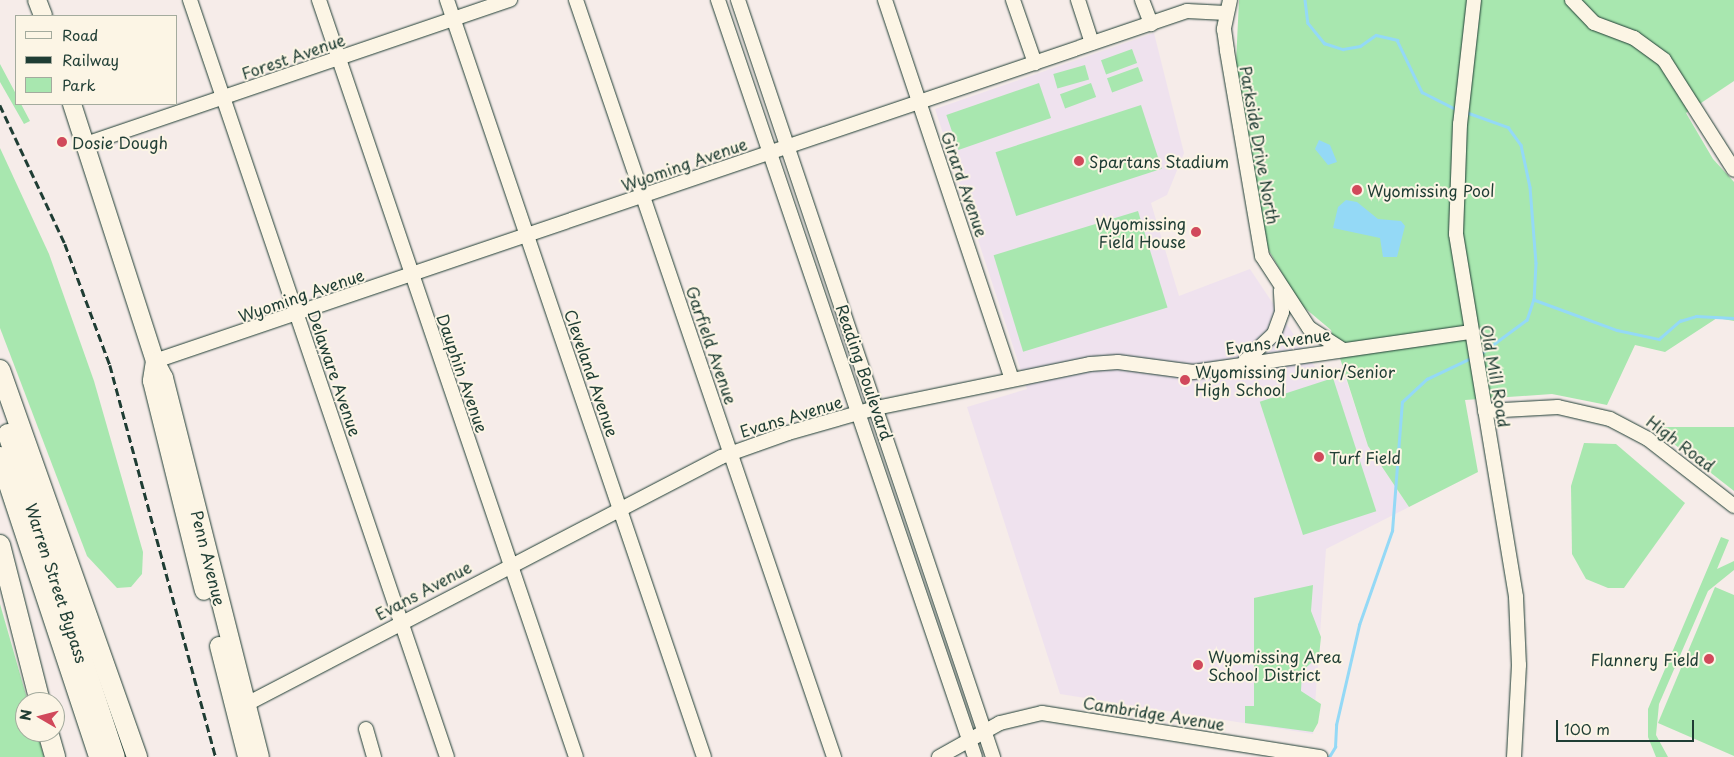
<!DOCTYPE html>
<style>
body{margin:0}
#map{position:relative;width:1734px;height:757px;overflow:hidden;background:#f6ece9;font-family:"Playpen Sans",sans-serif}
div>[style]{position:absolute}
.built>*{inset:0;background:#efe2ee}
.green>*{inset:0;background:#a8e7af;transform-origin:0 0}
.water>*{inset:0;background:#94d9f6}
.stream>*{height:2.5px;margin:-1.25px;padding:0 1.25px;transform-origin:1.25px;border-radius:1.25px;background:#94d9f6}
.roads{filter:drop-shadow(0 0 1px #1f3d34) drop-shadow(0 0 1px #1f3d34)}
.minor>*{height:14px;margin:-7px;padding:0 7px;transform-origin:7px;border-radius:7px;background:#fcf5e5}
.major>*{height:18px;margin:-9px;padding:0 9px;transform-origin:9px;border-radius:9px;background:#fcf5e5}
.highway>*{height:20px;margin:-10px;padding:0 10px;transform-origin:10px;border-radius:10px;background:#fcf5e5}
.rail>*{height:2.5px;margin-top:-1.25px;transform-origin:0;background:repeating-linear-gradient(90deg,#1f3d34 0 8px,transparent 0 12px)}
.dots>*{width:14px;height:14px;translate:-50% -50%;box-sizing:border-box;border:2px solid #fcf5e5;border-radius:50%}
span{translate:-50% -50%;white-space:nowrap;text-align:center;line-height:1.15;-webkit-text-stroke:4px #fcf5e5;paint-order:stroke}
.street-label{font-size:16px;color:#1f3d34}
.poi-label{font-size:16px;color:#1f3d34}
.left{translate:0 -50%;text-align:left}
.right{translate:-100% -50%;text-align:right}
.legend{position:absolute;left:15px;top:15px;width:162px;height:90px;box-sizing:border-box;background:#fcf5e5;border:1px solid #a4ab9e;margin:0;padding:6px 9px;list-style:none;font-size:15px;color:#1f3d34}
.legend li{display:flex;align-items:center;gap:10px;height:25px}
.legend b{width:25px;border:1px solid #a4ab9e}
.north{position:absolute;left:15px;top:692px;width:50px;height:50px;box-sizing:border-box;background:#fcf5e5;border:1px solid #a4ab9e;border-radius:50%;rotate:278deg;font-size:14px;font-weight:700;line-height:20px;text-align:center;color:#1f3d34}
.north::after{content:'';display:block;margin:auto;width:18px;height:22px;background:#d1495b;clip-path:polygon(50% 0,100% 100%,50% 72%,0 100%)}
.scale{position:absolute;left:1556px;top:720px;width:138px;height:22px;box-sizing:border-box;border:2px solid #1f3d34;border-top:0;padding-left:6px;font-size:15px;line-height:18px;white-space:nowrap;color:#1f3d34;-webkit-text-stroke:4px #fcf5e5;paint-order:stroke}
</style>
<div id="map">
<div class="built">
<div style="clip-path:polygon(1154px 33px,1184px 153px,1167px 195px,1151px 203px,1179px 296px,1250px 269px,1318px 371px,1342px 367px,1368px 446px,1409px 507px,1326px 549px,1313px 734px,1060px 694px,967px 407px,1027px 389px,935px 109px)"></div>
</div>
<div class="green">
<div style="clip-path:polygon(1239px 0,1734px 0,1734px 81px,1686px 113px,1713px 159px,1734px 182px,1734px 321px,1717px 318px,1665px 352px,1635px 345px,1607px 405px,1552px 394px,1465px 400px,1478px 472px,1409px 507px,1368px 446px,1331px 330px,1300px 304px,1268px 249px,1236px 63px)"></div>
<div style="left:1132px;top:49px;width:15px;height:33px;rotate:70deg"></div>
<div style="clip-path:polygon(0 64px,16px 94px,16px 104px,21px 104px,30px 121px,24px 124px,0 82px)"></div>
<div style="left:1085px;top:65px;width:15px;height:33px;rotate:74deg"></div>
<div style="left:1138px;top:67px;width:15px;height:33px;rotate:70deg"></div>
<div style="left:1039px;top:83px;width:37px;height:98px;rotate:71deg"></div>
<div style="left:1091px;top:83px;width:15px;height:33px;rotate:70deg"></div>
<div style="left:1141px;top:105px;width:67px;height:153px;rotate:72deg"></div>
<div style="clip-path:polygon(0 148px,49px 254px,94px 381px,143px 552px,142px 574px,131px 587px,117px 588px,87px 556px,0 328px)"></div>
<div style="left:1138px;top:211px;width:101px;height:151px;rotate:73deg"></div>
<div style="left:1333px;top:378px;width:140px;height:77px;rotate:72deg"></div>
<div style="clip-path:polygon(1652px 427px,1734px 427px,1734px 491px,1660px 433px)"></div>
<div style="clip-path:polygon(1584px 443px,1616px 444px,1685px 503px,1624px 588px,1608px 588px,1586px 579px,1572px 554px,1571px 486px)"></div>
<div style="clip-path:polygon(1721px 537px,1729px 540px,1717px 569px,1734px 561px,1734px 570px,1708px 591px,1659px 704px,1656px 735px,1668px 757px,1656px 757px,1648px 737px,1648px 709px)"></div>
<div style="clip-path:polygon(1313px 585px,1311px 611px,1321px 637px,1319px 656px,1302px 671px,1301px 691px,1321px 704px,1318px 723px,1313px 732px,1245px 723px,1245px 706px,1254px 706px,1254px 598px)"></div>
<div style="clip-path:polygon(1715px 587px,1734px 595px,1734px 756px,1658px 723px)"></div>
<div style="clip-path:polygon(0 604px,28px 702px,25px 732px,37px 732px,44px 757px,0 757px)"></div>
</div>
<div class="water">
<div style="clip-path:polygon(1319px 140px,1330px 145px,1337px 162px,1328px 165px,1315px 149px)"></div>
<div style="clip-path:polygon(1346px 200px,1357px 202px,1378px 219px,1401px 221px,1405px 226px,1397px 257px,1383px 257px,1380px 238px,1333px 228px,1338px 207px)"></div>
</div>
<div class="stream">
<div style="left:1305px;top:0;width:23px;rotate:83deg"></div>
<div style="left:1308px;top:23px;width:26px;rotate:51deg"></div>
<div style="left:1324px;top:43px;width:20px;rotate:18deg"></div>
<div style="left:1343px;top:49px;width:17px;rotate:-10deg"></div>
<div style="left:1360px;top:46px;width:19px;rotate:-35deg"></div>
<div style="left:1376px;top:35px;width:22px;rotate:13deg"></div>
<div style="left:1397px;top:40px;width:58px;rotate:64.3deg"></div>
<div style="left:1422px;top:92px;width:38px;rotate:27deg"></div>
<div style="left:1466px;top:112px;width:45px;rotate:19.7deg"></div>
<div style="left:1508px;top:127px;width:22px;rotate:54deg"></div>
<div style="left:1521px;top:145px;width:43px;rotate:77.9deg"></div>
<div style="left:1530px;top:187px;width:76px;rotate:85.5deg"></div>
<div style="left:1536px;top:263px;width:36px;rotate:93deg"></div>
<div style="left:1534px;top:299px;width:22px;rotate:108deg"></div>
<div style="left:1527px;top:320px;width:57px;rotate:143.5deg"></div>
<div style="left:1535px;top:300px;width:87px;rotate:20.1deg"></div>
<div style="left:1617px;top:330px;width:43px;rotate:12.1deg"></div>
<div style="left:1659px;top:339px;width:28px;rotate:-41deg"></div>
<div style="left:1680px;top:321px;width:17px;rotate:-17deg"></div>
<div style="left:1696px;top:316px;width:38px;rotate:3deg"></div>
<div style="left:1329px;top:757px;width:12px;rotate:-59deg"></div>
<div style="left:1335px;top:747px;width:22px;rotate:-87deg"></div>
<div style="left:1336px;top:725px;width:103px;rotate:-77deg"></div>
<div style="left:1359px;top:625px;width:100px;rotate:-70.7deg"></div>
<div style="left:1392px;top:531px;width:129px;rotate:-85.6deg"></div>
<div style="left:1402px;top:402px;width:34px;rotate:-43deg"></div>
<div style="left:1427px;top:379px;width:49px;rotate:-25.5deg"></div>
</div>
<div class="roads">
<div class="minor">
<div style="left:190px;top:0;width:799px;rotate:71.25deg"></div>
<div style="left:319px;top:0;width:799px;rotate:71.25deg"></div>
<div style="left:447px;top:0;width:799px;rotate:71.25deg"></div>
<div style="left:576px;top:0;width:800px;rotate:71.18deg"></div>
<div style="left:718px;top:0;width:799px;rotate:71.25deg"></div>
<div style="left:738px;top:0;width:799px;rotate:71.38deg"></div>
<div style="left:885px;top:0;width:400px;rotate:71.5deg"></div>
<div style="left:1013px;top:0;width:67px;rotate:70.8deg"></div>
<div style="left:1078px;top:0;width:45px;rotate:72deg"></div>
<div style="left:1142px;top:0;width:26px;rotate:69deg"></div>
<div style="left:1230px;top:0;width:30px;rotate:102deg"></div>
<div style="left:1224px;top:29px;width:22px;rotate:82deg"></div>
<div style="left:1227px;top:51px;width:208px;rotate:80.3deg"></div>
<div style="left:1262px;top:256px;width:86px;rotate:56.9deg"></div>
<div style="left:1309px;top:328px;width:40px;rotate:32.9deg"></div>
<div style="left:1474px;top:0;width:125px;rotate:96.4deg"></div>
<div style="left:1460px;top:124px;width:110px;rotate:92.1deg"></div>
<div style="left:1456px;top:234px;width:368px;rotate:80.6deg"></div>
<div style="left:1516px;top:597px;width:68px;rotate:87.5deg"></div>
<div style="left:1519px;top:665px;width:92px;rotate:93.1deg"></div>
<div style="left:1572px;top:0;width:32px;rotate:46deg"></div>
<div style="left:1594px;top:23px;width:43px;rotate:20.6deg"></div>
<div style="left:1634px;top:38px;width:37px;rotate:36deg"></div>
<div style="left:1664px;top:60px;width:130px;rotate:57.5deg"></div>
<div style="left:86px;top:144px;width:448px;rotate:-18.8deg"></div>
<div style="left:155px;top:361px;width:1090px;rotate:-18.73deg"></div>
<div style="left:1187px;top:11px;width:39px;rotate:3deg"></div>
<div style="left:1245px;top:361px;width:40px;rotate:-43deg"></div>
<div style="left:1274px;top:334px;width:23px;rotate:-70deg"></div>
<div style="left:1282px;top:312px;width:21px;rotate:-93deg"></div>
<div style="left:1485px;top:411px;width:73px;rotate:-3.1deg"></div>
<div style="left:1558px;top:407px;width:53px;rotate:13deg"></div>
<div style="left:1610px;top:419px;width:43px;rotate:27.8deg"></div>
<div style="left:1648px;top:439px;width:109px;rotate:37.9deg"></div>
<div style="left:239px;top:708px;width:543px;rotate:-27.51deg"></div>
<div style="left:721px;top:457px;width:71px;rotate:-19.7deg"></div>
<div style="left:788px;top:433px;width:91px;rotate:-15.9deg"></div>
<div style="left:876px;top:408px;width:218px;rotate:-11.6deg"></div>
<div style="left:1090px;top:364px;width:28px;rotate:-4deg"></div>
<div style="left:1118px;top:362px;width:76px;rotate:7.6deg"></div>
<div style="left:1193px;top:372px;width:281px;rotate:-8.2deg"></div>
<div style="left:366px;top:729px;width:29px;rotate:74deg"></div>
<div style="left:939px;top:757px;width:70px;rotate:-29.1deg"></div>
<div style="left:1000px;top:723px;width:43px;rotate:-13.4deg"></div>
<div style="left:1042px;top:713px;width:282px;rotate:9deg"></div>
</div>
<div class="major">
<div style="left:37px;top:0;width:17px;rotate:69deg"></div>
<div style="left:72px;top:104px;width:270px;rotate:72.1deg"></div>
<div style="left:155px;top:361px;width:19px;rotate:62deg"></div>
<div style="left:164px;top:378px;width:391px;rotate:75.8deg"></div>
<div style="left:155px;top:361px;width:20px;rotate:99deg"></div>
<div style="left:152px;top:381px;width:216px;rotate:76.1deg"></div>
<div style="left:219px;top:646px;width:114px;rotate:75.8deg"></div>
</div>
<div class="highway">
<div style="left:0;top:370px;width:411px;rotate:70.5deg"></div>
<div style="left:8px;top:434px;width:340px;rotate:71.7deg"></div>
<div style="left:0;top:457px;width:316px;rotate:71.7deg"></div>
<div style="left:0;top:545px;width:162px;rotate:75.7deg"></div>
<div style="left:48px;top:732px;width:26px;rotate:74deg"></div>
</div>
</div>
<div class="rail">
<div style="left:0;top:105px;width:153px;rotate:64.9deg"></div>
<div style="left:65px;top:244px;width:129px;rotate:69.6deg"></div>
<div style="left:110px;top:365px;width:406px;rotate:74.9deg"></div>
</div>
<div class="dots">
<div style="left:62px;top:142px;background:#d1495b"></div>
<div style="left:1079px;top:161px;background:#d1495b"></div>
<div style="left:1357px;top:190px;background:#d1495b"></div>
<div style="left:1196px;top:232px;background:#d1495b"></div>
<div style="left:1185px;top:380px;background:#d1495b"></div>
<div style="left:1319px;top:457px;background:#d1495b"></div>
<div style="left:1709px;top:659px;background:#d1495b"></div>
<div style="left:1198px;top:665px;background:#d1495b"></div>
</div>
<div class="street-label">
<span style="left:293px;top:56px;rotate:-19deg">Forest Avenue</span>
<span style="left:1260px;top:145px;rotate:80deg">Parkside Drive North</span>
<span style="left:684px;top:164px;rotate:-19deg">Wyoming Avenue</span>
<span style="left:965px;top:184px;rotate:71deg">Girard Avenue</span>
<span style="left:301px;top:295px;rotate:-19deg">Wyoming Avenue</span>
<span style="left:1278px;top:341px;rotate:-8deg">Evans Avenue</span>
<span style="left:712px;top:345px;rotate:71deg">Garfield Avenue</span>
<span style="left:865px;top:372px;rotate:71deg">Reading Boulevard</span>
<span style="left:335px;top:373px;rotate:71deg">Delaware Avenue</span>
<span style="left:463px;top:373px;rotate:71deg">Dauphin Avenue</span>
<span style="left:592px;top:373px;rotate:71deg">Cleveland Avenue</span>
<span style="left:1496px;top:376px;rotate:80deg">Old Mill Road</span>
<span style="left:791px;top:416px;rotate:-17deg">Evans Avenue</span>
<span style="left:1681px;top:443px;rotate:37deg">High Road</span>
<span style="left:209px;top:558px;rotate:76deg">Penn Avenue</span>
<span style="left:57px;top:583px;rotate:72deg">Warren Street Bypass</span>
<span style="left:423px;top:590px;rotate:-28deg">Evans Avenue</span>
<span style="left:1154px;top:713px;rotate:9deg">Cambridge Avenue</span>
</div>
<div class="poi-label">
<span class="left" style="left:72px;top:142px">Dosie Dough</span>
<span class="left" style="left:1089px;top:161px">Spartans Stadium</span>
<span class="left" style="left:1367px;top:190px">Wyomissing Pool</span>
<span class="right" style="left:1186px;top:232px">Wyomissing<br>Field House</span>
<span class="left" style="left:1195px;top:380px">Wyomissing Junior/Senior<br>High School</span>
<span class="left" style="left:1329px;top:457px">Turf Field</span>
<span class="left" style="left:1208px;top:665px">Wyomissing Area<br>School District</span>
<span class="right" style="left:1699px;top:659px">Flannery Field</span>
</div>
<ul class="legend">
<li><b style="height:6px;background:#fcf5e5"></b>Road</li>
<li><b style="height:6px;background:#1f3d34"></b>Railway</li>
<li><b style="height:14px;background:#a8e7af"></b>Park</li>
</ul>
<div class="north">N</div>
<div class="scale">100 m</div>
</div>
